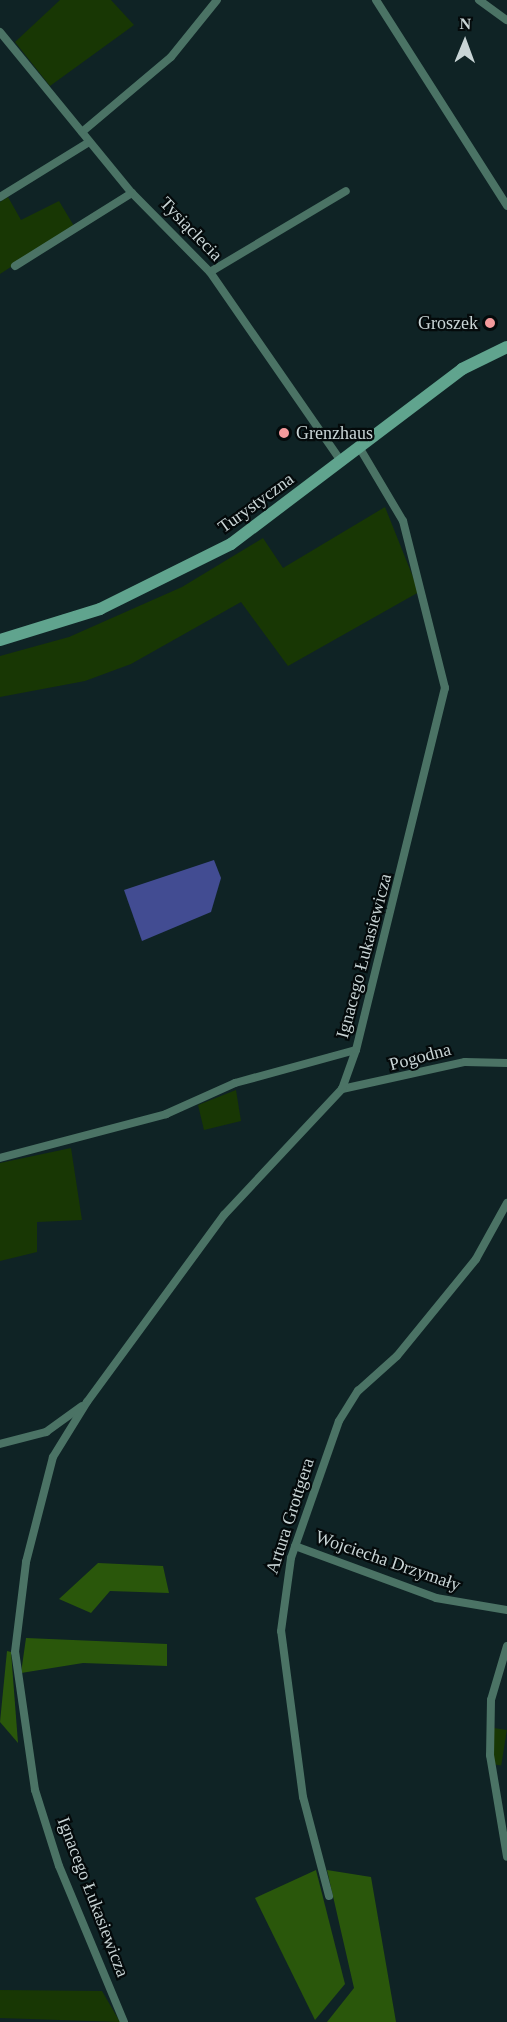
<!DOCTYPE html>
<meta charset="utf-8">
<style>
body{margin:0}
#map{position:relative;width:507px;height:2022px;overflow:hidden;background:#0f2325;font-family:"Times New Roman",serif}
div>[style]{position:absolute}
.green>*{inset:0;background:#183704;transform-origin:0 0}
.forest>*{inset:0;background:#2a570b}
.water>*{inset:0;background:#424c92}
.minor>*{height:8px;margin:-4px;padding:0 4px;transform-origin:4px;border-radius:4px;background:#4b7365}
.secondary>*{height:12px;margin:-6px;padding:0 6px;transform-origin:6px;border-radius:6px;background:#60a48e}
.dots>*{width:16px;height:16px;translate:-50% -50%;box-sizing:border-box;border:3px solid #040a0b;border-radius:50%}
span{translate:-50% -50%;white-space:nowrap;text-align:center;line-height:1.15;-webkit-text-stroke:4.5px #040a0b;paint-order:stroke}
.street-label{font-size:18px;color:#c9d5d6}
.poi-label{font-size:18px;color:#c9d5d6}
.right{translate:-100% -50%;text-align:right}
.left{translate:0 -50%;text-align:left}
.north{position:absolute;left:435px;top:12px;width:60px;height:60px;-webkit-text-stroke:4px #040a0b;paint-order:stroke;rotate:1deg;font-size:16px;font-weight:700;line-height:24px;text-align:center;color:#c9d5d6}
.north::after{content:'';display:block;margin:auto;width:21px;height:27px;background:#c9d5d6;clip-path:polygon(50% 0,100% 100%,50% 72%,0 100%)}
</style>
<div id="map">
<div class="green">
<div style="clip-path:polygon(60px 0,111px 0,134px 25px,50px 86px,15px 42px)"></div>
<div style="clip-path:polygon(8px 197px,21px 220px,59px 201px,74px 226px,0 274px,0 202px)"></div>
<div style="clip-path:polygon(385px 507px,419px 592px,288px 666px,241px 602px,131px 664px,85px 681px,0 697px,0 656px,69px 637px,182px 587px,263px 538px,283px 568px)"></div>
<div style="clip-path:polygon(236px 1090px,241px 1121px,204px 1130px,198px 1105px)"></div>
<div style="clip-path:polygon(71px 1148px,82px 1220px,37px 1222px,37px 1252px,0 1261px,0 1163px)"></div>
<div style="left:494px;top:1728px;width:13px;height:36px;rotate:9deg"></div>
<div style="clip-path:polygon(0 1990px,102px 1991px,120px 2022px,0 2018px)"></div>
</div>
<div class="forest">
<div style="clip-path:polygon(98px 1563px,163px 1566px,169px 1593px,110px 1591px,91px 1613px,59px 1599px)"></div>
<div style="clip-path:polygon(26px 1638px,167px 1644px,167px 1666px,83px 1663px,21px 1673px)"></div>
<div style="clip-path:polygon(7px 1651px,11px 1652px,18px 1743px,0 1722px)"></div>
<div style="clip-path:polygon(316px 1870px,345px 1984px,315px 2020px,255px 1898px)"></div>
<div style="clip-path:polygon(327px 1870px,371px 1877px,396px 2022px,327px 2022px,354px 1988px)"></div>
</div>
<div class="water">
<div style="clip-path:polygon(214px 860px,221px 878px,211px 912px,142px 941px,124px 890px)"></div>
</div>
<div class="minor">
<div style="left:376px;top:0;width:244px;rotate:57.5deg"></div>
<div style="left:479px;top:0;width:34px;rotate:36deg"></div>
<div style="left:0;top:32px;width:208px;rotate:50.7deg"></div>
<div style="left:132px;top:193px;width:111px;rotate:45.4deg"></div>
<div style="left:210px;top:272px;width:230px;rotate:55.3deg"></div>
<div style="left:82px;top:132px;width:116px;rotate:-40.1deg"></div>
<div style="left:171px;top:57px;width:73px;rotate:-51.1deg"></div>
<div style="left:0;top:197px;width:105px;rotate:-31.7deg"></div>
<div style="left:15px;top:266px;width:138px;rotate:-32deg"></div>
<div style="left:210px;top:272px;width:158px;rotate:-30.8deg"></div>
<div style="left:342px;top:1089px;width:126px;rotate:-12.4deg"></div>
<div style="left:465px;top:1062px;width:42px;rotate:1.4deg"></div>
<div style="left:0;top:1158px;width:172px;rotate:-14.8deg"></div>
<div style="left:166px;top:1114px;width:76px;rotate:-24.2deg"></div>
<div style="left:235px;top:1083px;width:125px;rotate:-15.3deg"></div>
<div style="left:0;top:1444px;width:48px;rotate:-14.6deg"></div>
<div style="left:46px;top:1432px;width:44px;rotate:-35.8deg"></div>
<div style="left:295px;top:1546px;width:150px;rotate:20.2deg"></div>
<div style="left:436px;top:1598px;width:72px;rotate:9.6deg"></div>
<div style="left:507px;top:1646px;width:56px;rotate:106.5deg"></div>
<div style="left:491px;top:1700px;width:55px;rotate:91deg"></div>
<div style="left:490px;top:1755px;width:103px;rotate:80.5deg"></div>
<div style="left:329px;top:1896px;width:102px;rotate:-104.7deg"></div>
<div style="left:303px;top:1797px;width:167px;rotate:-97.5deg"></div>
<div style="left:281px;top:1631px;width:74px;rotate:-82.2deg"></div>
<div style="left:291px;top:1558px;width:145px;rotate:-70.7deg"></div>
<div style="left:339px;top:1421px;width:36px;rotate:-58deg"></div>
<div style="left:358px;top:1391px;width:52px;rotate:-41.9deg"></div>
<div style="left:397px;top:1356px;width:125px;rotate:-50.8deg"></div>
<div style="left:476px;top:1259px;width:64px;rotate:-61deg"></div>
<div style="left:124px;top:2022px;width:169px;rotate:-112.6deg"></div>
<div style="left:59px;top:1866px;width:80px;rotate:-107.5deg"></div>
<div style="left:35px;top:1790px;width:139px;rotate:-98.2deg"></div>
<div style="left:15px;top:1652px;width:91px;rotate:-83deg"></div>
<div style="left:26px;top:1562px;width:108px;rotate:-75.6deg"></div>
<div style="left:53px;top:1457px;width:65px;rotate:-58.3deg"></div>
<div style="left:87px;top:1402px;width:232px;rotate:-53.8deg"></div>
<div style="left:224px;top:1215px;width:173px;rotate:-46.9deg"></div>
<div style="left:342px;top:1089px;width:41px;rotate:-70.3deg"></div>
<div style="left:356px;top:1050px;width:373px;rotate:-76.2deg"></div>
<div style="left:445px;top:688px;width:172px;rotate:-104.1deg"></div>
<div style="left:403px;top:521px;width:86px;rotate:-120.7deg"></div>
</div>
<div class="secondary">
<div style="left:0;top:640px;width:105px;rotate:-17.2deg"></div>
<div style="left:100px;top:609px;width:146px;rotate:-26.4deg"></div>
<div style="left:231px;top:544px;width:290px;rotate:-37.1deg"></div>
<div style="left:462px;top:369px;width:50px;rotate:-26.1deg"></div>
</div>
<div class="dots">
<div style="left:490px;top:323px;background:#f59b9d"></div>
<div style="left:284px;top:433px;background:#f59b9d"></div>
</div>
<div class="street-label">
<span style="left:191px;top:229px;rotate:46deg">Tysiąclecia</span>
<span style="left:256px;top:503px;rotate:-36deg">Turystyczna</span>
<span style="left:364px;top:956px;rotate:-75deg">Ignacego Łukasiewicza</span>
<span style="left:420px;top:1057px;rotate:-15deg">Pogodna</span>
<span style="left:290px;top:1516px;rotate:-72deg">Artura Grottgera</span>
<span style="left:388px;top:1561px;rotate:19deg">Wojciecha Drzymały</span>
<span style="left:93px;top:1897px;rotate:69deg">Ignacego Łukasiewicza</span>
</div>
<div class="poi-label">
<span class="right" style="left:478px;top:323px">Groszek</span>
<span class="left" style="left:296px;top:433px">Grenzhaus</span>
</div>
<div class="north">N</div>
</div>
